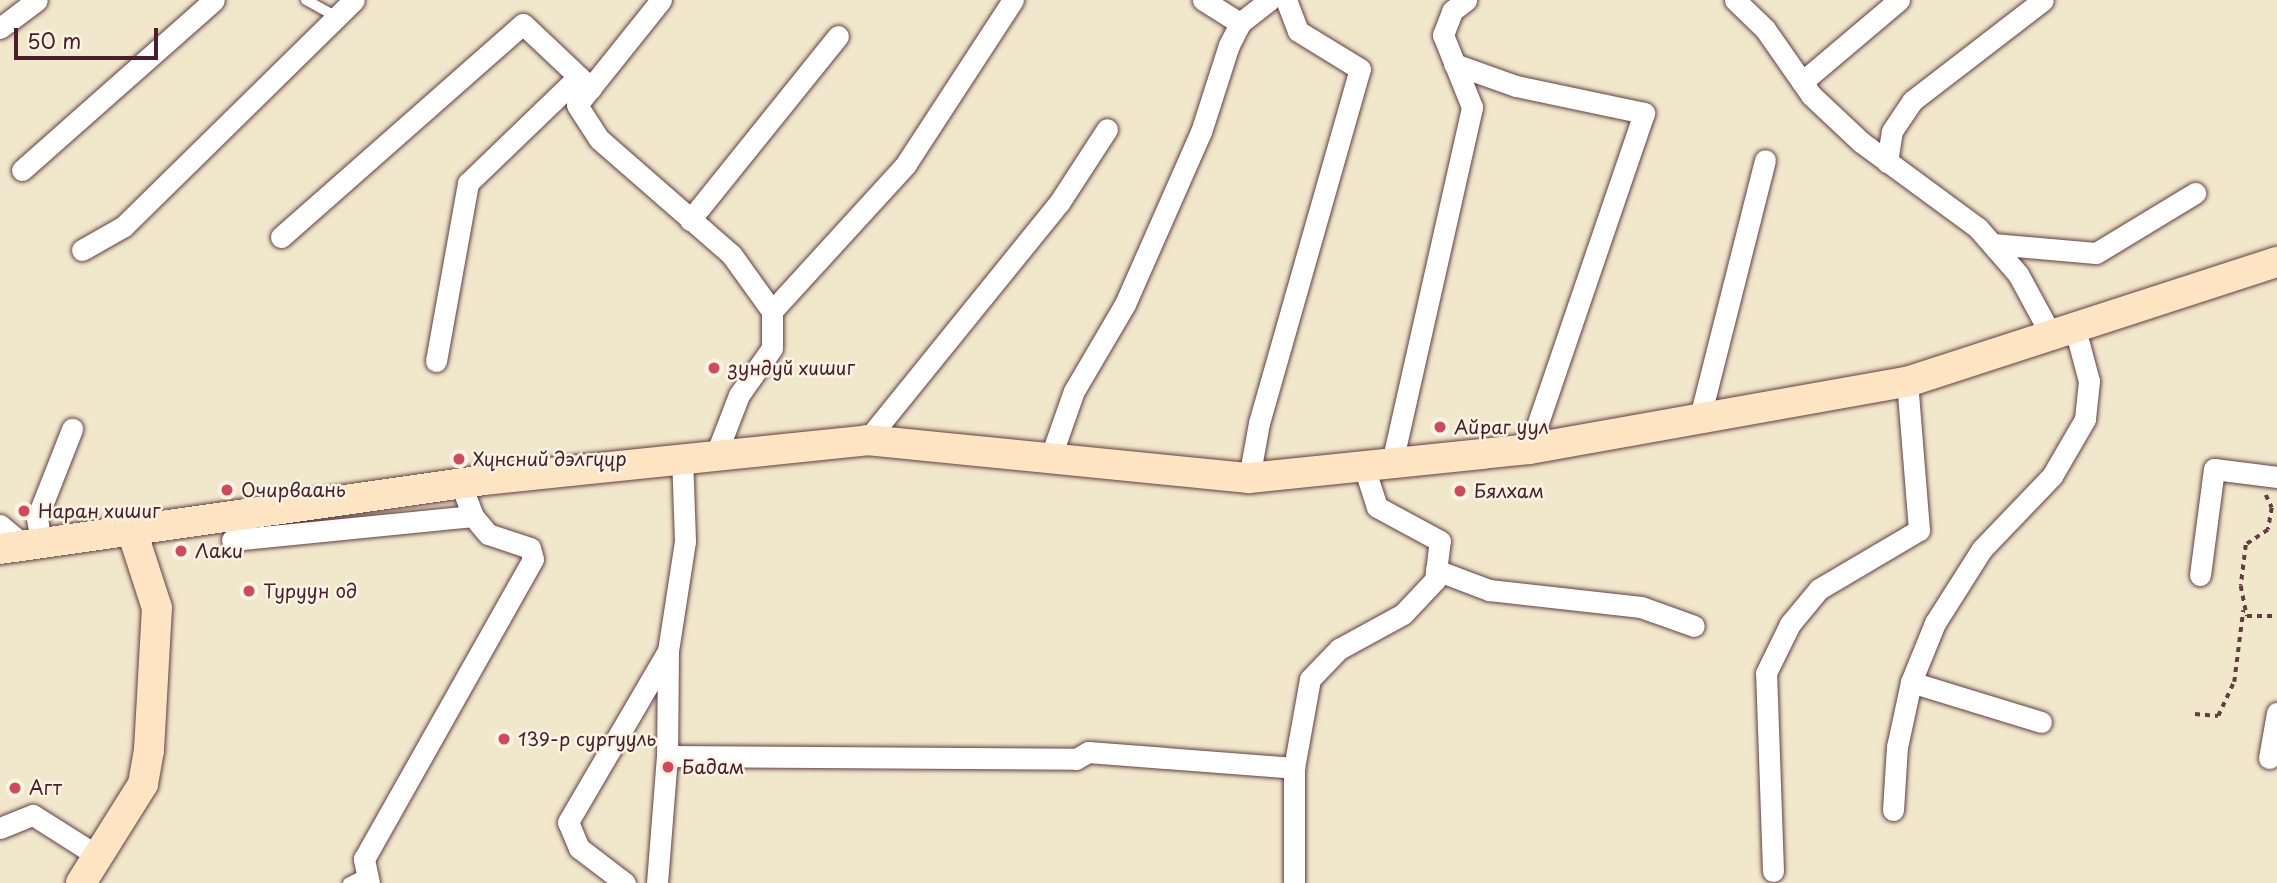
<!DOCTYPE html>
<meta charset="utf-8">
<style>
body{margin:0}
#map{position:relative;width:2277px;height:883px;overflow:hidden;background:#f1e7ca;font-family:"Playpen Sans",sans-serif}
div>[style]{position:absolute}
.path>*{height:3.5px;margin-top:-1.75px;transform-origin:0;background:repeating-linear-gradient(90deg,#633d43 0 5px,transparent 0 10px)}
.roads{filter:drop-shadow(0 0 2px #633d43) drop-shadow(0 0 2px #633d43)}
.lane>*{height:10px;margin:-5px;padding:0 5px;transform-origin:5px;border-radius:5px;background:#fff}
.street>*{height:21px;margin:-10.5px;padding:0 10.5px;transform-origin:10.5px;border-radius:10.5px;background:#fff}
.secondary>*{height:30px;margin:-15px;padding:0 15px;transform-origin:15px;border-radius:15px;background:#fde5c4}
.dots>*{width:19px;height:19px;translate:-50% -50%;box-sizing:border-box;border:4px solid #fcf5e5;border-radius:50%}
span{translate:-50% -50%;white-space:nowrap;text-align:center;line-height:1.15;-webkit-text-stroke:5px #fcf5e5;paint-order:stroke}
.poi-label{font-size:19px;color:#4a1f2b}
.left{translate:0 -50%;text-align:left}
.scale{position:absolute;left:14px;top:28px;width:144px;height:32px;box-sizing:border-box;border:4px solid #4a1f2b;border-top:0;padding-left:9px;font-size:21px;line-height:24px;white-space:nowrap;color:#4a1f2b;-webkit-text-stroke:5px #fcf5e5;paint-order:stroke}
</style>
<div id="map">
<div class="path">
<div style="left:2266px;top:495px;width:14px;rotate:65deg"></div>
<div style="left:2272px;top:508px;width:22px;rotate:100deg"></div>
<div style="left:2268px;top:530px;width:27px;rotate:146deg"></div>
<div style="left:2246px;top:545px;width:41px;rotate:97deg"></div>
<div style="left:2241px;top:586px;width:31px;rotate:79deg"></div>
<div style="left:2247px;top:616px;width:30px"></div>
<div style="left:2195px;top:714px;width:23px;rotate:5deg"></div>
<div style="left:2218px;top:716px;width:38px;rotate:-65deg"></div>
<div style="left:2234px;top:682px;width:72px;rotate:-82.8deg"></div>
</div>
<div class="roads">
<div class="lane">
<div style="left:306px;top:0;width:35px;rotate:29deg"></div>
<div style="left:348px;top:883px;width:18px;rotate:-27deg"></div>
</div>
<div class="street">
<div style="left:661px;top:0;width:134px;rotate:128.7deg"></div>
<div style="left:577px;top:105px;width:40px;rotate:57.1deg"></div>
<div style="left:599px;top:139px;width:175px;rotate:41.1deg"></div>
<div style="left:731px;top:254px;width:70px;rotate:54.3deg"></div>
<div style="left:1203px;top:0;width:44px;rotate:31.9deg"></div>
<div style="left:1735px;top:0;width:42px;rotate:44deg"></div>
<div style="left:1765px;top:29px;width:80px;rotate:55.1deg"></div>
<div style="left:1811px;top:95px;width:69px;rotate:43.2deg"></div>
<div style="left:1861px;top:142px;width:145px;rotate:36.3deg"></div>
<div style="left:1978px;top:228px;width:61px;rotate:49deg"></div>
<div style="left:2018px;top:274px;width:67px;rotate:61.5deg"></div>
<div style="left:0;top:28px;width:46px;rotate:-37.1deg"></div>
<div style="left:1454px;top:64px;width:66px;rotate:19.5deg"></div>
<div style="left:1516px;top:86px;width:131px;rotate:11.9deg"></div>
<div style="left:1644px;top:113px;width:355px;rotate:108.9deg"></div>
<div style="left:1802px;top:82px;width:127px;rotate:-40.2deg"></div>
<div style="left:1887px;top:162px;width:31px;rotate:-81deg"></div>
<div style="left:1892px;top:131px;width:36px;rotate:-56deg"></div>
<div style="left:1912px;top:101px;width:165px;rotate:-37.6deg"></div>
<div style="left:22px;top:170px;width:256px;rotate:-41.5deg"></div>
<div style="left:690px;top:220px;width:236px;rotate:-51.2deg"></div>
<div style="left:281px;top:237px;width:322px;rotate:-41.4deg"></div>
<div style="left:523px;top:24px;width:93px;rotate:43.3deg"></div>
<div style="left:1993px;top:244px;width:103px;rotate:5deg"></div>
<div style="left:2096px;top:253px;width:116px;rotate:-31.2deg"></div>
<div style="left:82px;top:250px;width:48px;rotate:-29.7deg"></div>
<div style="left:124px;top:226px;width:322px;rotate:-44.5deg"></div>
<div style="left:436px;top:361px;width:181px;rotate:-79.8deg"></div>
<div style="left:468px;top:183px;width:149px;rotate:-43.9deg"></div>
<div style="left:575px;top:80px;width:18px;rotate:27deg"></div>
<div style="left:1699px;top:421px;width:269px;rotate:-75.8deg"></div>
<div style="left:867px;top:440px;width:305px;rotate:-51deg"></div>
<div style="left:1059px;top:203px;width:88px;rotate:-57deg"></div>
<div style="left:717px;top:452px;width:61px;rotate:-68.9deg"></div>
<div style="left:739px;top:395px;width:57px;rotate:-54.9deg"></div>
<div style="left:772px;top:348px;width:37px;rotate:-90deg"></div>
<div style="left:772px;top:311px;width:199px;rotate:-47.6deg"></div>
<div style="left:906px;top:164px;width:196px;rotate:-56.9deg"></div>
<div style="left:1050px;top:459px;width:72px;rotate:-70.6deg"></div>
<div style="left:1074px;top:391px;width:101px;rotate:-59.6deg"></div>
<div style="left:1125px;top:304px;width:188px;rotate:-66.2deg"></div>
<div style="left:1201px;top:132px;width:91px;rotate:-72.2deg"></div>
<div style="left:1229px;top:45px;width:25px;rotate:-63deg"></div>
<div style="left:1240px;top:23px;width:37px;rotate:-38deg"></div>
<div style="left:1391px;top:467px;width:369px;rotate:-77.3deg"></div>
<div style="left:1472px;top:107px;width:78px;rotate:-111.9deg"></div>
<div style="left:1443px;top:35px;width:26px;rotate:-69deg"></div>
<div style="left:1452px;top:11px;width:18px;rotate:-38deg"></div>
<div style="left:1249px;top:478px;width:56px;rotate:-79.7deg"></div>
<div style="left:1259px;top:423px;width:368px;rotate:-74.1deg"></div>
<div style="left:1360px;top:69px;width:73px;rotate:-148.5deg"></div>
<div style="left:1298px;top:31px;width:33px;rotate:-111deg"></div>
<div style="left:0;top:525px;width:31px;rotate:40deg"></div>
<div style="left:232px;top:540px;width:242px;rotate:-5.7deg"></div>
<div style="left:41px;top:543px;width:25px;rotate:-99deg"></div>
<div style="left:37px;top:518px;width:96px;rotate:-68.5deg"></div>
<div style="left:1436px;top:570px;width:57px;rotate:20.7deg"></div>
<div style="left:1489px;top:590px;width:153px;rotate:6.4deg"></div>
<div style="left:1641px;top:607px;width:56px;rotate:19.7deg"></div>
<div style="left:2200px;top:575px;width:107px;rotate:-82.5deg"></div>
<div style="left:2214px;top:469px;width:64px;rotate:7.2deg"></div>
<div style="left:668px;top:651px;width:105px;rotate:90.5deg"></div>
<div style="left:667px;top:756px;width:409px;rotate:0.4deg"></div>
<div style="left:1076px;top:759px;width:14px;rotate:-30deg"></div>
<div style="left:1088px;top:752px;width:207px;rotate:4.4deg"></div>
<div style="left:1911px;top:682px;width:136px;rotate:17.1deg"></div>
<div style="left:2269px;top:758px;width:46px;rotate:-79.9deg"></div>
<div style="left:1893px;top:810px;width:63px;rotate:-86.4deg"></div>
<div style="left:1897px;top:747px;width:66px;rotate:-77.8deg"></div>
<div style="left:1911px;top:682px;width:64px;rotate:-67.9deg"></div>
<div style="left:1935px;top:623px;width:88px;rotate:-57.6deg"></div>
<div style="left:1982px;top:549px;width:101px;rotate:-46.2deg"></div>
<div style="left:2052px;top:476px;width:66px;rotate:-59.9deg"></div>
<div style="left:2085px;top:419px;width:38px;rotate:-84deg"></div>
<div style="left:2089px;top:381px;width:58px;rotate:-105deg"></div>
<div style="left:0;top:828px;width:35px;rotate:-22deg"></div>
<div style="left:33px;top:815px;width:75px;rotate:32.4deg"></div>
<div style="left:1773px;top:871px;width:198px;rotate:-92deg"></div>
<div style="left:1766px;top:673px;width:55px;rotate:-63.9deg"></div>
<div style="left:1790px;top:624px;width:45px;rotate:-50.4deg"></div>
<div style="left:1819px;top:589px;width:116px;rotate:-30.5deg"></div>
<div style="left:1919px;top:530px;width:148px;rotate:-94.6deg"></div>
<div style="left:369px;top:883px;width:25px;rotate:-102deg"></div>
<div style="left:364px;top:859px;width:344px;rotate:-60.6deg"></div>
<div style="left:533px;top:559px;width:11px;rotate:-105deg"></div>
<div style="left:530px;top:548px;width:44px;rotate:-161.6deg"></div>
<div style="left:488px;top:534px;width:23px;rotate:-130deg"></div>
<div style="left:473px;top:516px;width:34px;rotate:-111deg"></div>
<div style="left:625px;top:883px;width:58px;rotate:-142.7deg"></div>
<div style="left:579px;top:848px;width:28px;rotate:-113deg"></div>
<div style="left:568px;top:822px;width:198px;rotate:-59.7deg"></div>
<div style="left:668px;top:651px;width:111px;rotate:-81.2deg"></div>
<div style="left:685px;top:541px;width:85px;rotate:-92deg"></div>
<div style="left:657px;top:883px;width:127px;rotate:-85.5deg"></div>
<div style="left:1294px;top:883px;width:115px;rotate:-90deg"></div>
<div style="left:1294px;top:768px;width:90px;rotate:-79.8deg"></div>
<div style="left:1310px;top:679px;width:42px;rotate:-46deg"></div>
<div style="left:1339px;top:649px;width:73px;rotate:-28.7deg"></div>
<div style="left:1403px;top:614px;width:47px;rotate:-46.7deg"></div>
<div style="left:1435px;top:580px;width:39px;rotate:-83deg"></div>
<div style="left:1440px;top:541px;width:72px;rotate:-151.6deg"></div>
<div style="left:1377px;top:507px;width:39px;rotate:-108deg"></div>
</div>
<div class="secondary">
<div style="left:0;top:549px;width:488px;rotate:-8.1deg"></div>
<div style="left:483px;top:480px;width:386px;rotate:-5.9deg"></div>
<div style="left:867px;top:440px;width:384px;rotate:5.7deg"></div>
<div style="left:1249px;top:478px;width:281px;rotate:-5.9deg"></div>
<div style="left:1529px;top:449px;width:384px;rotate:-10.1deg"></div>
<div style="left:1907px;top:382px;width:389px;rotate:-18deg"></div>
<div style="left:81px;top:883px;width:117px;rotate:-57.9deg"></div>
<div style="left:143px;top:784px;width:35px;rotate:-80deg"></div>
<div style="left:149px;top:750px;width:142px;rotate:-86.8deg"></div>
<div style="left:157px;top:608px;width:78px;rotate:-108deg"></div>
</div>
</div>
<div class="dots">
<div style="left:714px;top:368px;background:#d1495b"></div>
<div style="left:1440px;top:427px;background:#d1495b"></div>
<div style="left:459px;top:459px;background:#d1495b"></div>
<div style="left:227px;top:490px;background:#d1495b"></div>
<div style="left:1460px;top:491px;background:#d1495b"></div>
<div style="left:24px;top:511px;background:#d1495b"></div>
<div style="left:181px;top:551px;background:#d1495b"></div>
<div style="left:249px;top:591px;background:#d1495b"></div>
<div style="left:504px;top:739px;background:#d1495b"></div>
<div style="left:668px;top:767px;background:#d1495b"></div>
<div style="left:15px;top:788px;background:#d1495b"></div>
</div>
<div class="poi-label">
<span class="left" style="left:728px;top:368px">зундуй хишиг</span>
<span class="left" style="left:1454px;top:427px">Айраг уул</span>
<span class="left" style="left:473px;top:459px">Хүнсний дэлгүүр</span>
<span class="left" style="left:241px;top:490px">Очирваань</span>
<span class="left" style="left:1474px;top:491px">Бялхам</span>
<span class="left" style="left:38px;top:511px">Наран хишиг</span>
<span class="left" style="left:195px;top:551px">Лаки</span>
<span class="left" style="left:263px;top:591px">Туруун од</span>
<span class="left" style="left:518px;top:739px">139-р сургууль</span>
<span class="left" style="left:682px;top:767px">Бадам</span>
<span class="left" style="left:29px;top:788px">Агт</span>
</div>
<div class="scale">50 m</div>
</div>
